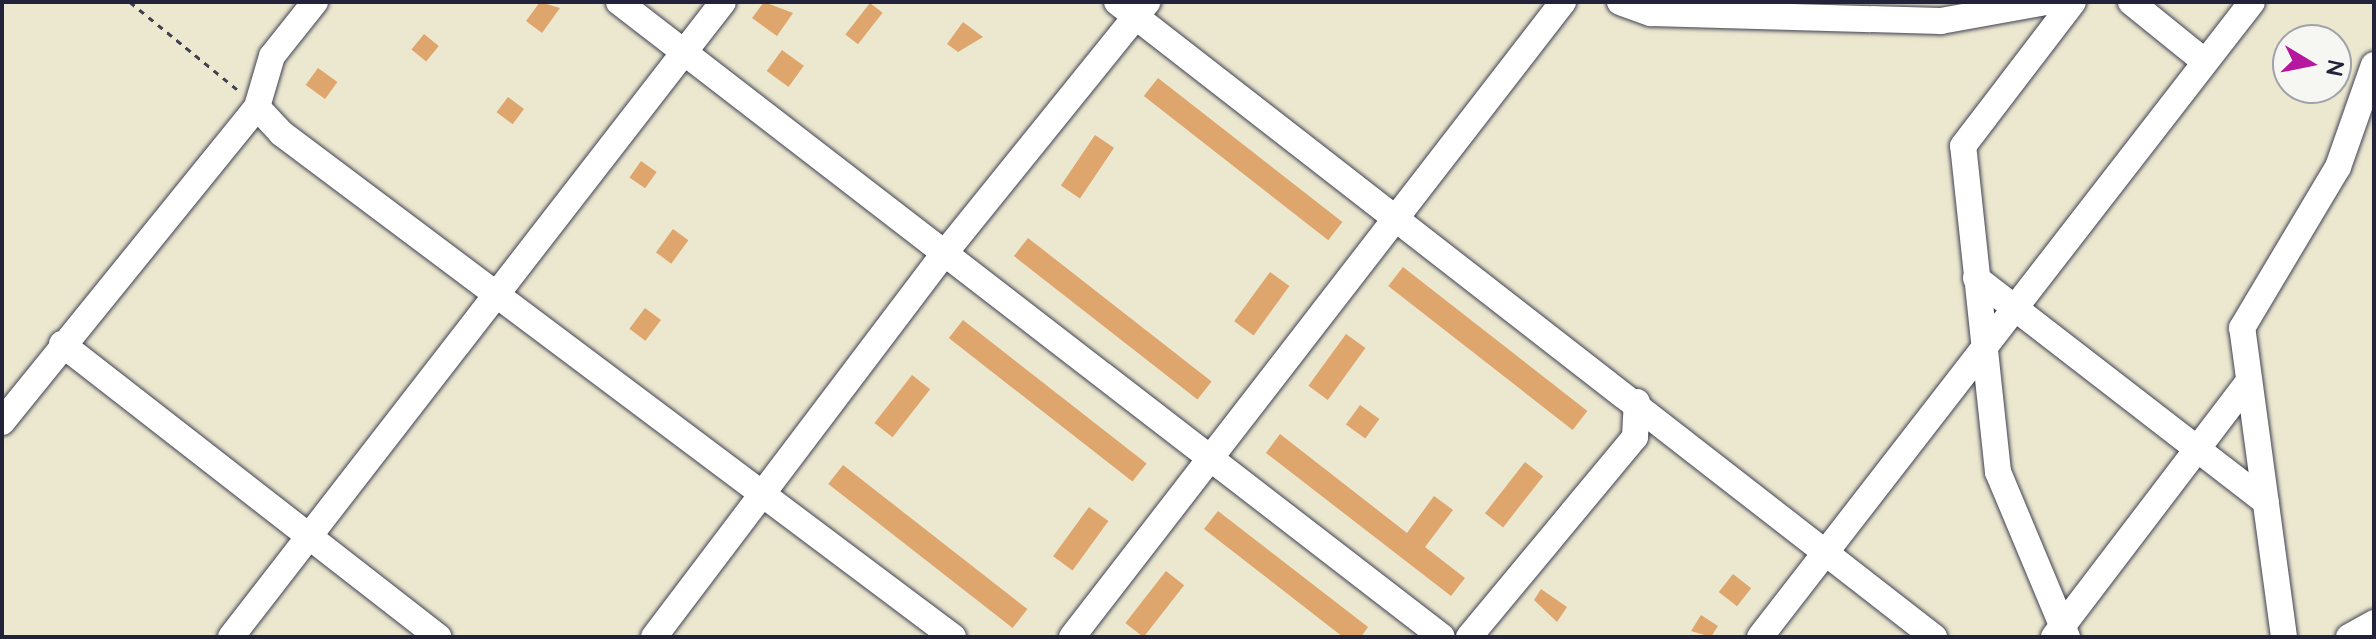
<!DOCTYPE html>
<style>
body{margin:0}
#map{position:relative;width:2376px;height:639px;overflow:hidden;background:#ece8d0;font-family:"Architects Daughter",sans-serif}
div>[style]{position:absolute}
.building>*{inset:0;background:#dea56c;transform-origin:0 0}
.path>*{height:3px;margin-top:-1.5px;transform-origin:0;background:repeating-linear-gradient(90deg,#404051 0 6px,transparent 0 12px)}
.roads{filter:drop-shadow(0 0 2px #404051) drop-shadow(0 0 2px #404051)}
.minor>*{height:26px;margin:-13px;padding:0 13px;transform-origin:13px;border-radius:13px;background:#fff}
span{translate:-50% -50%;white-space:nowrap;text-align:center;line-height:1.15;-webkit-text-stroke:7px #f6f6f2;paint-order:stroke}
.frame{position:absolute;inset:0;border:4px solid #22223b;pointer-events:none}
.north{position:absolute;left:2272px;top:24px;width:80px;height:80px;box-sizing:border-box;background:#f6f6f2;border:2px solid #a1a1a9;border-radius:50%;rotate:100deg;font-size:22px;font-weight:700;line-height:32px;text-align:center;color:#22223b}
.north::after{content:'';display:block;margin:auto;width:28px;height:36px;background:#b5179e;clip-path:polygon(50% 0,100% 100%,50% 72%,0 100%)}
</style>
<div id="map">
<div class="building">
<div style="clip-path:polygon(540px 2px,560px 8px,542px 33px,526px 21px)"></div>
<div style="clip-path:polygon(764px 2px,793px 13px,777px 36px,752px 18px)"></div>
<div style="left:870px;top:3px;width:16px;height:40px;rotate:38deg"></div>
<div style="clip-path:polygon(963px 22px,983px 37px,958px 52px,947px 44px)"></div>
<div style="left:424px;top:34px;width:19px;height:20px;rotate:39deg"></div>
<div style="left:782px;top:50px;width:27px;height:26px;rotate:36deg"></div>
<div style="left:318px;top:68px;width:24px;height:21px;rotate:36deg"></div>
<div style="left:1158px;top:78px;width:234px;height:23px;rotate:38deg"></div>
<div style="left:508px;top:97px;width:20px;height:19px;rotate:37deg"></div>
<div style="left:1095px;top:135px;width:23px;height:61px;rotate:34deg"></div>
<div style="left:641px;top:161px;width:19px;height:20px;rotate:35deg"></div>
<div style="left:673px;top:229px;width:19px;height:29px;rotate:36deg"></div>
<div style="left:1028px;top:238px;width:233px;height:23px;rotate:38deg"></div>
<div style="left:1403px;top:267px;width:234px;height:24px;rotate:38deg"></div>
<div style="left:1270px;top:272px;width:24px;height:61px;rotate:36deg"></div>
<div style="left:645px;top:308px;width:20px;height:26px;rotate:37deg"></div>
<div style="left:963px;top:320px;width:233px;height:23px;rotate:38deg"></div>
<div style="left:1346px;top:334px;width:24px;height:64px;rotate:36deg"></div>
<div style="left:912px;top:375px;width:23px;height:61px;rotate:38deg"></div>
<div style="left:1360px;top:405px;width:24px;height:24px;rotate:36deg"></div>
<div style="clip-path:polygon(1280px 434px,1407px 533px,1434px 496px,1453px 510px,1425px 547px,1465px 578px,1451px 596px,1266px 453px)"></div>
<div style="left:1525px;top:462px;width:23px;height:65px;rotate:38deg"></div>
<div style="left:843px;top:465px;width:234px;height:24px;rotate:38deg"></div>
<div style="left:1089px;top:507px;width:24px;height:61px;rotate:36deg"></div>
<div style="clip-path:polygon(1218px 511px,1368px 627px,1361px 637px,1343px 637px,1204px 529px)"></div>
<div style="left:1166px;top:571px;width:23px;height:66px;rotate:38deg"></div>
<div style="left:1733px;top:574px;width:23px;height:23px;rotate:38deg"></div>
<div style="clip-path:polygon(1541px 589px,1567px 607px,1557px 622px,1534px 600px)"></div>
<div style="clip-path:polygon(1701px 615px,1718px 626px,1711px 637px,1691px 631px)"></div>
</div>
<div class="path">
<div style="left:130px;top:2px;width:141px;rotate:39.2deg"></div>
</div>
<div class="roads">
<div class="minor">
<div style="left:619px;top:2px;width:1039px;rotate:37.65deg"></div>
<div style="left:1117px;top:2px;width:1035px;rotate:37.86deg"></div>
<div style="left:1620px;top:2px;width:33px;rotate:20deg"></div>
<div style="left:1651px;top:13px;width:290px;rotate:1.6deg"></div>
<div style="left:1941px;top:21px;width:108px;rotate:-10.2deg"></div>
<div style="left:2131px;top:2px;width:95px;rotate:39deg"></div>
<div style="left:257px;top:107px;width:35px;rotate:47deg"></div>
<div style="left:281px;top:133px;width:840px;rotate:36.87deg"></div>
<div style="left:1976px;top:278px;width:366px;rotate:37.7deg"></div>
<div style="left:62px;top:344px;width:477px;rotate:37.9deg"></div>
<div style="left:2px;top:422px;width:405px;rotate:-51deg"></div>
<div style="left:257px;top:107px;width:53px;rotate:-73.6deg"></div>
<div style="left:272px;top:56px;width:69px;rotate:-51.5deg"></div>
<div style="left:231px;top:637px;width:803px;rotate:-52.23deg"></div>
<div style="left:654px;top:637px;width:480px;rotate:-52.9deg"></div>
<div style="left:944px;top:254px;width:324px;rotate:-51.1deg"></div>
<div style="left:1072px;top:637px;width:803px;rotate:-52.29deg"></div>
<div style="left:1469px;top:637px;width:260px;rotate:-50.3deg"></div>
<div style="left:1635px;top:437px;width:35px;rotate:-87deg"></div>
<div style="left:1760px;top:637px;width:803px;rotate:-52.23deg"></div>
<div style="left:2054px;top:637px;width:320px;rotate:-52.7deg"></div>
<div style="left:2067px;top:637px;width:179px;rotate:-112.7deg"></div>
<div style="left:1998px;top:472px;width:328px;rotate:-96.1deg"></div>
<div style="left:1963px;top:146px;width:181px;rotate:-52.6deg"></div>
<div style="left:2284px;top:637px;width:312px;rotate:-97.7deg"></div>
<div style="left:2242px;top:328px;width:187px;rotate:-59.2deg"></div>
<div style="left:2338px;top:167px;width:108px;rotate:-70.6deg"></div>
<div style="left:2349px;top:637px;width:29px;rotate:-29deg"></div>
</div>
</div>
<div class="frame"></div>
<div class="north">N</div>
</div>
